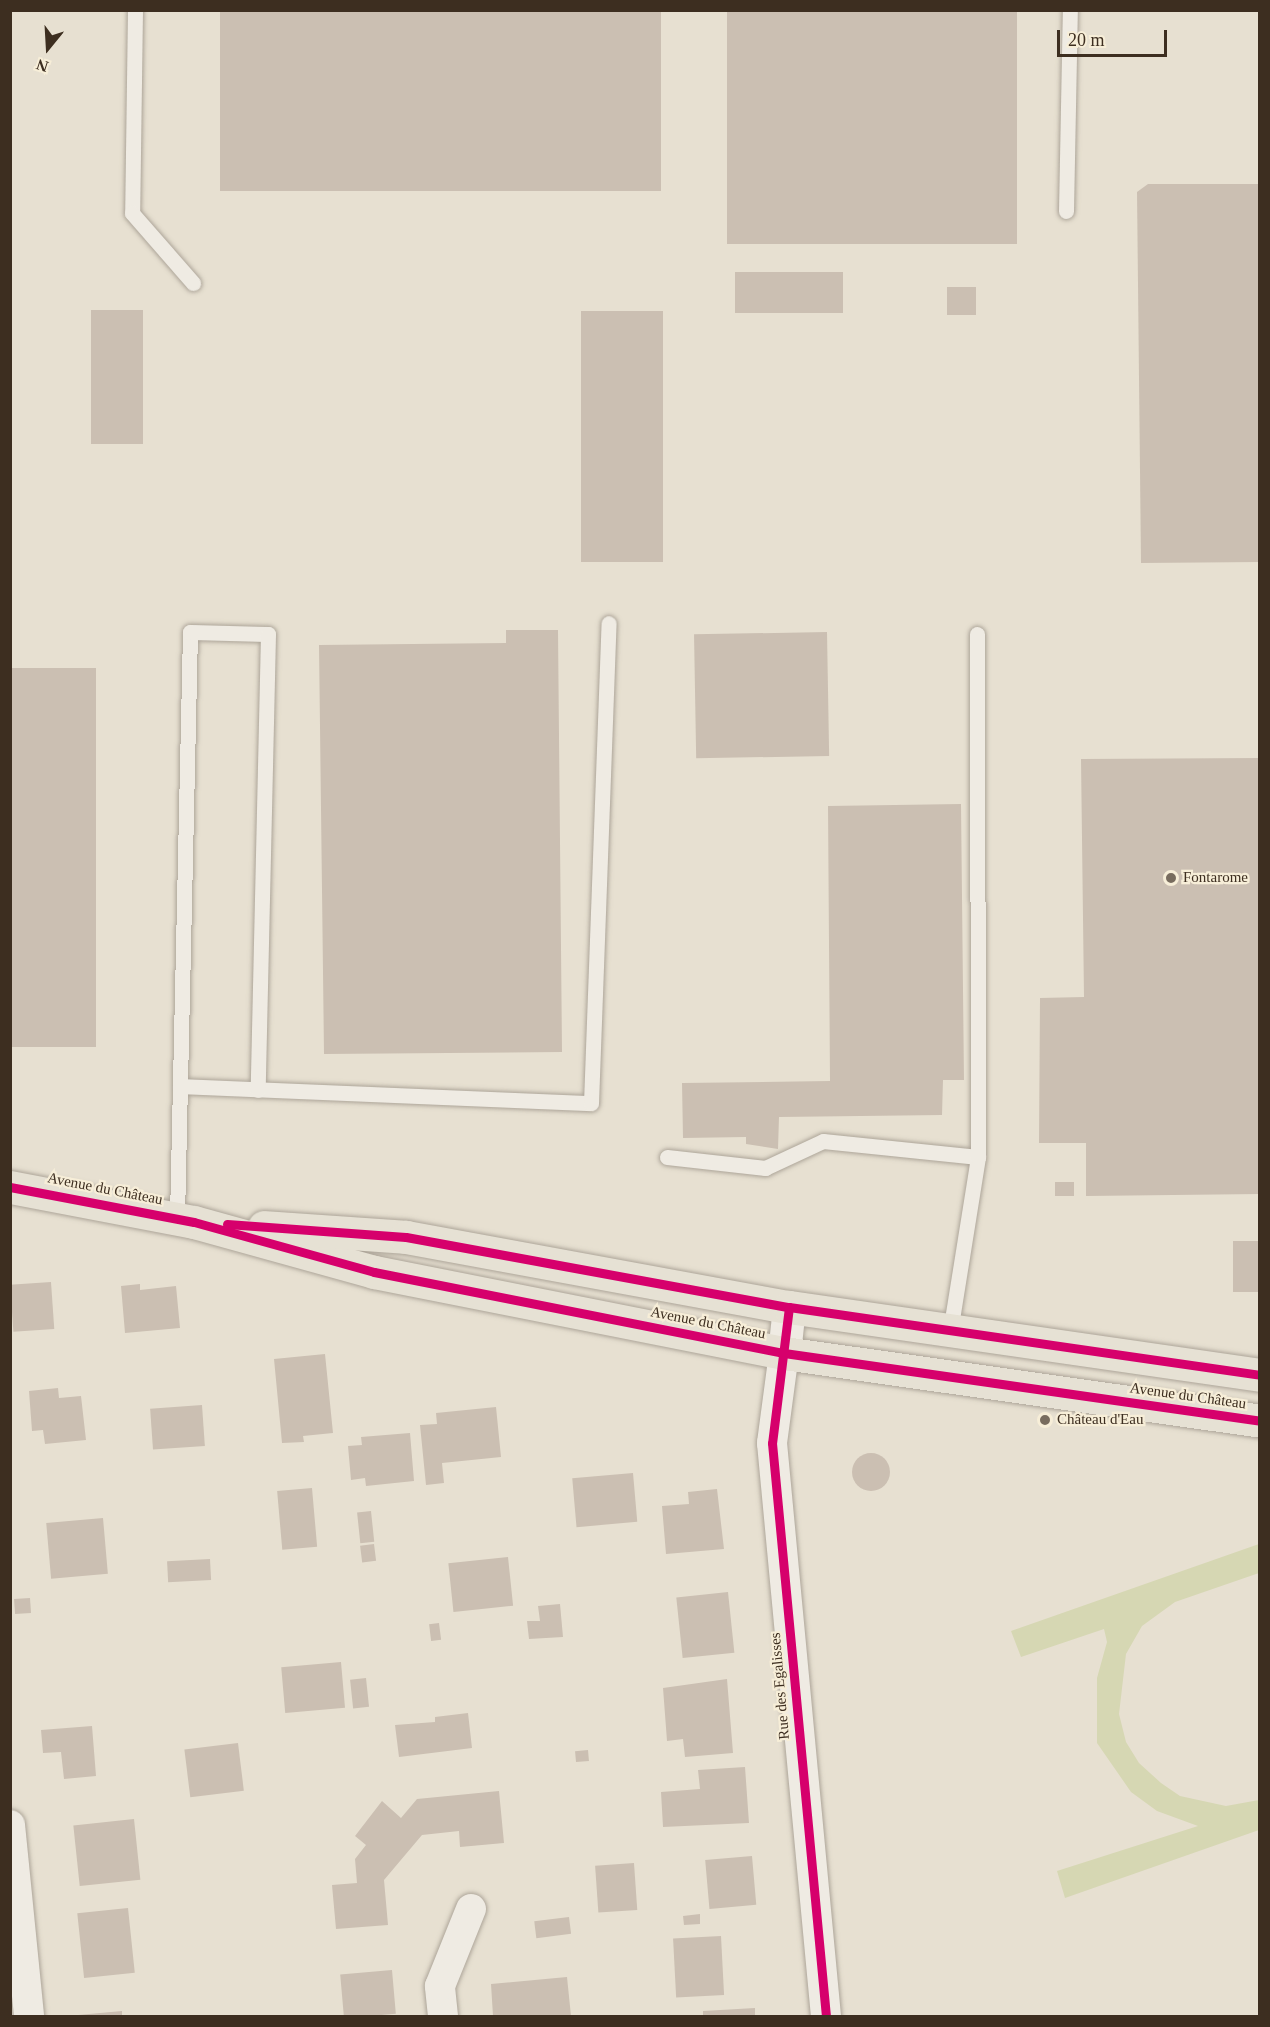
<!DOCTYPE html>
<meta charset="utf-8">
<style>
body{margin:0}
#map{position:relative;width:1270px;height:2027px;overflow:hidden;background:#e7e0d1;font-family:Georgia,serif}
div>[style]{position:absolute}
.green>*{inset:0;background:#d6d7b3}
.building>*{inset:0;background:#cbbfb2;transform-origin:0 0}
.round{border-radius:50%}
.roads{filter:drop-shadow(0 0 2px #ada599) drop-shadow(0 0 2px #ada599)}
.lane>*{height:15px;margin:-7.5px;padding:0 7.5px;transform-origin:7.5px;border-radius:7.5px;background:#efebe3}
.street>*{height:30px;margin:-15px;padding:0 15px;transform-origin:15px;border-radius:15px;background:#efebe3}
.secondary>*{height:33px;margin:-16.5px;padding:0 16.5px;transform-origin:16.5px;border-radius:16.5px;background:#efebe3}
.primary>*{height:33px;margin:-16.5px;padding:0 16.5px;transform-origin:16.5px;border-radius:16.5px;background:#e6e1d4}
.cycleway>*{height:9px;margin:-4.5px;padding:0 4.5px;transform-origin:4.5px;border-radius:4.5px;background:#d6006c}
.dots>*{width:16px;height:16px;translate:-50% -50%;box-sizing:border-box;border:3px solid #f7eed8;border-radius:50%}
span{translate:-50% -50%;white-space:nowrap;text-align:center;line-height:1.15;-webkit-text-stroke:4.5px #f7eed8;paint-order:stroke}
.poi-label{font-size:15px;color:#3d2e20}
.left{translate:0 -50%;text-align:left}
.street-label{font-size:15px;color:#3d2e20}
.frame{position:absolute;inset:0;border:12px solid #3d2e20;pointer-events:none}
.north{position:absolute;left:18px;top:18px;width:60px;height:60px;-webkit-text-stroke:4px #f7eed8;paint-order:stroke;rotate:198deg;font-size:16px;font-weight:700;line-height:24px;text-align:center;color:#3d2e20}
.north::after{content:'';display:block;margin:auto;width:21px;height:27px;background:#3d2e20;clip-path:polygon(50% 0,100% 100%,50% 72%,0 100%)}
.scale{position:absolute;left:1057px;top:30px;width:110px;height:27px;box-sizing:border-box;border:3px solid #3d2e20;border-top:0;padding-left:8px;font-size:18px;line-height:21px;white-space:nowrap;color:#3d2e20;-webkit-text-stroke:4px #f7eed8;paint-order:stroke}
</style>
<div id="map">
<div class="green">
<div style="clip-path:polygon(1259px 1544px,1259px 1573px,1175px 1602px,1142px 1626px,1126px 1654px,1119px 1714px,1126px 1742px,1139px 1763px,1161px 1783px,1180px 1796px,1226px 1806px,1259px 1800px,1259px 1830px,1065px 1898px,1057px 1871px,1198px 1826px,1157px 1811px,1131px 1792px,1097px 1743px,1097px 1678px,1107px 1642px,1104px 1629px,1021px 1657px,1011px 1631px)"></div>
</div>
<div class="building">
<div style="left:220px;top:10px;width:441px;height:181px"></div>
<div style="left:727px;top:10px;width:290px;height:234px"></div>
<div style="clip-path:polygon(1148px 184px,1260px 184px,1260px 562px,1141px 563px,1137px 192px)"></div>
<div style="left:735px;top:272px;width:108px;height:41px"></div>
<div style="left:947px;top:287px;width:29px;height:28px"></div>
<div style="left:91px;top:310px;width:52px;height:134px"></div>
<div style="left:663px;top:311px;width:251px;height:82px;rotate:90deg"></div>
<div style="clip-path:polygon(506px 630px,558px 630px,562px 1052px,324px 1054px,319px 645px,506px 643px)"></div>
<div style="left:827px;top:632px;width:124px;height:133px;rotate:89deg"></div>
<div style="left:10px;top:668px;width:86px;height:379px"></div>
<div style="clip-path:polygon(1260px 758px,1260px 1194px,1086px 1196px,1086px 1143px,1039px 1143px,1040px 998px,1084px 997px,1081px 759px)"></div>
<div style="clip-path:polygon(961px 804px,964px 1080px,943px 1080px,942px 1115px,779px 1117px,778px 1149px,746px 1144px,746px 1137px,683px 1138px,682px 1083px,830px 1081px,828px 806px)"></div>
<div style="left:1055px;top:1182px;width:19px;height:14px"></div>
<div style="left:1260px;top:1241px;width:51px;height:27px;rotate:90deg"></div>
<div style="left:51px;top:1282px;width:47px;height:41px;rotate:86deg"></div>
<div style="clip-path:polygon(140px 1284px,140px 1290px,176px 1286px,180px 1328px,125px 1333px,121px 1286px)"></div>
<div style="clip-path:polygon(325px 1354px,333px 1433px,303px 1436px,304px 1442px,282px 1443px,274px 1359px)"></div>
<div style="clip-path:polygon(58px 1388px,59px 1398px,81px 1396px,86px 1440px,45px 1444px,43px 1430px,32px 1431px,29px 1391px)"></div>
<div style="left:202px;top:1405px;width:41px;height:52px;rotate:86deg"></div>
<div style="clip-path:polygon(496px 1407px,501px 1457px,442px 1463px,444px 1483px,426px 1485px,420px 1425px,437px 1424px,436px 1413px)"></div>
<div style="clip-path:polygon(410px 1433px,414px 1481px,366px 1486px,365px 1478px,351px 1480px,348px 1446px,362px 1445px,361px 1437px)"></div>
<div class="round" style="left:852px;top:1453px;width:38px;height:38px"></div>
<div style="left:633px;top:1473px;width:49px;height:61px;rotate:85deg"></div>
<div style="left:312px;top:1488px;width:59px;height:35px;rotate:85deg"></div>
<div style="clip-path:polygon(717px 1489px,724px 1549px,666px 1554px,662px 1506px,689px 1504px,688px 1492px)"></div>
<div style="left:371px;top:1511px;width:31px;height:14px;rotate:84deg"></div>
<div style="left:103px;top:1518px;width:56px;height:57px;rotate:85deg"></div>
<div style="left:374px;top:1544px;width:17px;height:14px;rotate:83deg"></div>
<div style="left:508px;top:1557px;width:49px;height:60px;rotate:84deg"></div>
<div style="left:210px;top:1559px;width:21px;height:43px;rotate:87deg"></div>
<div style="left:728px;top:1592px;width:61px;height:52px;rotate:84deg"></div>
<div style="left:30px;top:1598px;width:15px;height:16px;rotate:86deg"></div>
<div style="clip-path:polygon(560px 1604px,563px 1637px,529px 1639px,527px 1621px,540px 1621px,538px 1606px)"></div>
<div style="left:439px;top:1623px;width:17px;height:10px;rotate:83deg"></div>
<div style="left:341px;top:1662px;width:46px;height:60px;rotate:85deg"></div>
<div style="left:366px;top:1678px;width:29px;height:16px;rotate:84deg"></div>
<div style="clip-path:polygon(727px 1679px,733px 1753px,685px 1757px,683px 1739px,667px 1741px,663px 1688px)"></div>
<div style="clip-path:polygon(468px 1713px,472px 1748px,399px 1757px,395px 1725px,435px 1722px,435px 1717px)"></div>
<div style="clip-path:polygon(92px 1726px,96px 1776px,64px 1779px,61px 1752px,43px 1753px,41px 1730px)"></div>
<div style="left:238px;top:1743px;width:48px;height:54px;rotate:83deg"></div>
<div style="left:588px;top:1750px;width:11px;height:13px;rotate:85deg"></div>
<div style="clip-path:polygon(745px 1767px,749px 1823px,663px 1827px,661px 1792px,700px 1789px,698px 1770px)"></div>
<div style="clip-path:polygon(499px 1791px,504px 1843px,460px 1847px,459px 1831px,422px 1835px,384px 1880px,388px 1925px,336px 1929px,332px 1885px,357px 1883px,355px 1859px,366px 1845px,355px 1836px,382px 1801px,401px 1818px,417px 1799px)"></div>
<div style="left:134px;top:1819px;width:61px;height:61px;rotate:84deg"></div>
<div style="left:752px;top:1856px;width:49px;height:47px;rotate:85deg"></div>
<div style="left:634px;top:1863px;width:47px;height:39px;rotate:86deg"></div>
<div style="left:128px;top:1908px;width:65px;height:51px;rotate:84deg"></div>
<div style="clip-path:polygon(700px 1914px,700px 1924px,684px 1925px,683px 1916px)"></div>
<div style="left:569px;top:1917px;width:17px;height:35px;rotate:83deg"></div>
<div style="left:721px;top:1936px;width:59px;height:48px;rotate:87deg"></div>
<div style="left:392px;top:1970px;width:44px;height:52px;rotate:85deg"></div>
<div style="clip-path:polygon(567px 1977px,571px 2016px,493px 2016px,491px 1984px)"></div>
<div style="clip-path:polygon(755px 2008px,755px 2016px,703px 2016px,703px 2011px)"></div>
<div style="clip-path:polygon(122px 2011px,122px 2016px,78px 2016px,78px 2015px)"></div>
</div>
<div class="roads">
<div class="lane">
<div style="left:135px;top:10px;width:203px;rotate:90.8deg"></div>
<div style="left:132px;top:213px;width:93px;rotate:48.9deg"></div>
<div style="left:1066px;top:211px;width:201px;rotate:-88.9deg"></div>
<div style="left:180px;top:1086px;width:411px;rotate:2.4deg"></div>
<div style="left:591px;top:1103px;width:480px;rotate:-87.9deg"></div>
<div style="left:667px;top:1157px;width:99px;rotate:6.4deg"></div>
<div style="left:765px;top:1168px;width:64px;rotate:-25deg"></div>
<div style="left:823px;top:1141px;width:156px;rotate:5.9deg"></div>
<div style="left:177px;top:1218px;width:586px;rotate:-88.73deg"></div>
<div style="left:190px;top:632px;width:78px;rotate:1.5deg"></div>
<div style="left:268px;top:634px;width:456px;rotate:91.3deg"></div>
<div style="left:950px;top:1332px;width:177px;rotate:-80.9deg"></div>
<div style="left:978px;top:1157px;width:523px;rotate:-90.11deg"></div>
</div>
<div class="street">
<div style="left:784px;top:1353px;width:91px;rotate:97.6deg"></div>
<div style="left:772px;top:1443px;width:576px;rotate:84.62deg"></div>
<div style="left:10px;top:1825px;width:192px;rotate:84.3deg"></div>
<div style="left:443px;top:2016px;width:30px;rotate:-96deg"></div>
<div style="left:440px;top:1986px;width:83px;rotate:-68.1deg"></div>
</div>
<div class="secondary">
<div style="left:784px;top:1353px;width:46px;rotate:-83.8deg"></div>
</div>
<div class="primary">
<div style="left:10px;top:1187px;width:187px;rotate:10.8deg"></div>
<div style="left:194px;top:1222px;width:187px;rotate:15.5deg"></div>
<div style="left:374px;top:1272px;width:418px;rotate:11.2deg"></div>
<div style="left:784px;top:1353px;width:481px;rotate:8.1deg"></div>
<div style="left:264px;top:1227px;width:142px;rotate:4deg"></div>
<div style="left:406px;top:1237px;width:389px;rotate:10.4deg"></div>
<div style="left:789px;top:1307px;width:476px;rotate:8.2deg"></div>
</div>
</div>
<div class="cycleway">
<div style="left:10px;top:1187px;width:187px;rotate:10.8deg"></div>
<div style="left:194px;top:1222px;width:187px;rotate:15.5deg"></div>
<div style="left:374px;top:1272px;width:418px;rotate:11.2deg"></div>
<div style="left:784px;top:1353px;width:481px;rotate:8.1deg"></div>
<div style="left:227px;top:1224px;width:179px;rotate:4.2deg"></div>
<div style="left:406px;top:1237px;width:389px;rotate:10.4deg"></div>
<div style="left:789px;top:1307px;width:476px;rotate:8.2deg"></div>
<div style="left:789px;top:1307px;width:137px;rotate:97.1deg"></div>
<div style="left:772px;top:1443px;width:576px;rotate:84.62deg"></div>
</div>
<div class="dots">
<div style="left:1171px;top:878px;background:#786c5e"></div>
<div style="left:1045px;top:1420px;background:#786c5e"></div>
</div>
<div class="poi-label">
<span class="left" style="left:1183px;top:878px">Fontarome</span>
<span class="left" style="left:1057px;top:1420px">Château d'Eau</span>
</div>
<div class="street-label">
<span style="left:105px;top:1189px;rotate:11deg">Avenue du Château</span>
<span style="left:708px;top:1323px;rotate:11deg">Avenue du Château</span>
<span style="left:1188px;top:1396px;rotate:8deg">Avenue du Château</span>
<span style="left:780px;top:1686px;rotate:-95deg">Rue des Egalisses</span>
</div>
<div class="frame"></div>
<div class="north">N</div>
<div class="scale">20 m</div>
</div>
